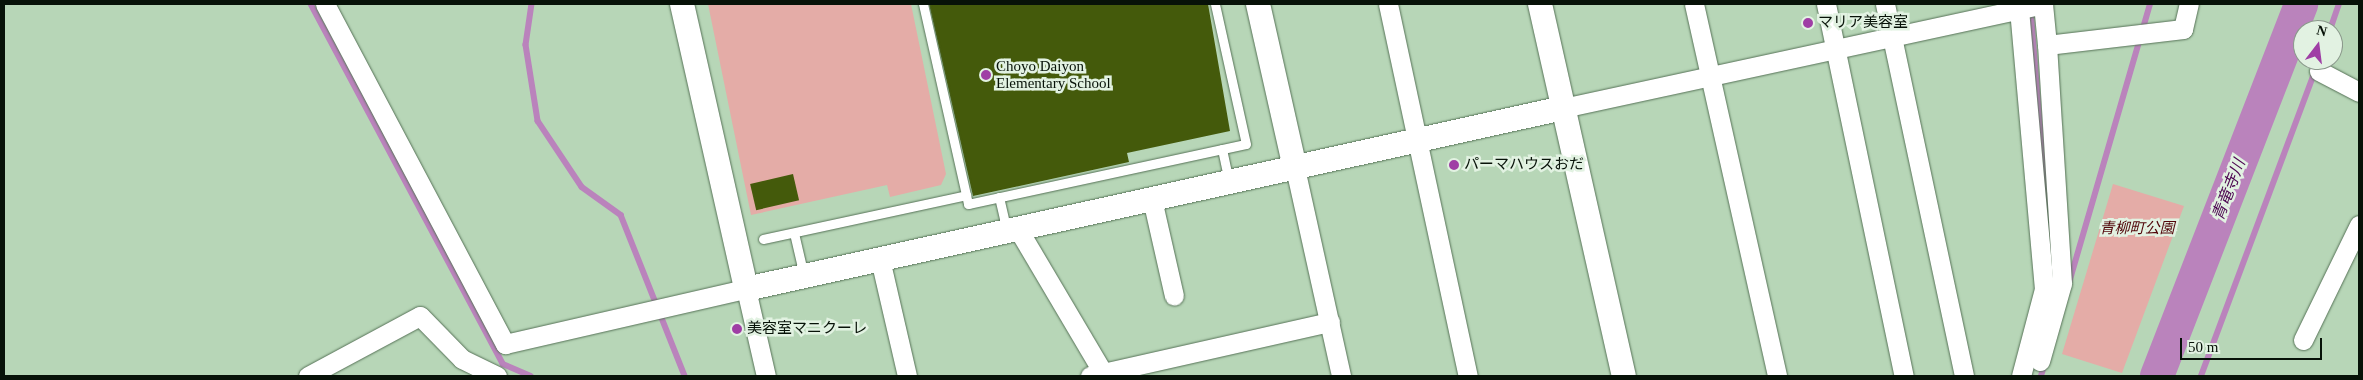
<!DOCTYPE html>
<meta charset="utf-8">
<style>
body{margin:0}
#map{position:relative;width:2363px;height:380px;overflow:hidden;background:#b7d6b7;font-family:"Times New Roman","Noto Sans JP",serif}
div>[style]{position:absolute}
.green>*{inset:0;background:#e4aca7}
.stream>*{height:5.5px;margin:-2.75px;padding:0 2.75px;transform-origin:2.75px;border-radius:2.75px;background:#ba83bc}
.river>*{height:34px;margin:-17px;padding:0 17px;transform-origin:17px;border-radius:17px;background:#ba83bc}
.building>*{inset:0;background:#445a0b;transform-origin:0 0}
.roads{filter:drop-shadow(0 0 1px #567257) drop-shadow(0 0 1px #567257)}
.service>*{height:9px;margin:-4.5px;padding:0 4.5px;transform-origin:4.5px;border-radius:4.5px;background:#fff}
.minor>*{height:19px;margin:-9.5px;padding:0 9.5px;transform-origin:9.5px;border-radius:9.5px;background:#fff}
.tertiary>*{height:24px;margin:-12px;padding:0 12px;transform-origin:12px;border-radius:12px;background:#fff}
.dots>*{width:14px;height:14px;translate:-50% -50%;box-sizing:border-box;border:2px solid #e2f2e2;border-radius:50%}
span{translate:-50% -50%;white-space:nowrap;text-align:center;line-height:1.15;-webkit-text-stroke:5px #e2f2e2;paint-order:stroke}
.poi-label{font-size:15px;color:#071208}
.left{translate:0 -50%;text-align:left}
.park-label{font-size:15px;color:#52060a;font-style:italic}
.water-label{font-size:16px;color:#4c0551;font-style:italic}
.frame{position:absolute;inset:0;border:5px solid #071208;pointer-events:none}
.north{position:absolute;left:2293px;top:20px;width:50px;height:50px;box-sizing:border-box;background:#e2f2e2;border:1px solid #8a988b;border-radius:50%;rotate:15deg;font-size:14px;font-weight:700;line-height:20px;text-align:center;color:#071208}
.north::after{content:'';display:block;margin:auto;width:18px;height:22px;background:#9f3ea5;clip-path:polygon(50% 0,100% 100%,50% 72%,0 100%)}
.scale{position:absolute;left:2180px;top:338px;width:142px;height:22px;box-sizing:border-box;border:2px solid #071208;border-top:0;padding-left:6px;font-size:15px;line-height:18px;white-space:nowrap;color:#071208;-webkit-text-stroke:4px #e2f2e2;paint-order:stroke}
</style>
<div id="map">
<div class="green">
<div style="clip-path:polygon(708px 4px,911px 4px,946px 174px,941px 185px,890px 197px,887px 185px,751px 215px)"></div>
<div style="clip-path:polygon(2113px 184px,2184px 206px,2122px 373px,2062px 354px)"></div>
</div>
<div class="stream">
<div style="left:311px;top:4px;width:408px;rotate:61.9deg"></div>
<div style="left:503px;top:364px;width:30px;rotate:23deg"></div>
<div style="left:532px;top:4px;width:41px;rotate:98.3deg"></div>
<div style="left:526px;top:45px;width:77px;rotate:81deg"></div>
<div style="left:538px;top:121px;width:79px;rotate:56.3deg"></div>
<div style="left:582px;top:187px;width:48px;rotate:35.7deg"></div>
<div style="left:621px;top:215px;width:173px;rotate:68.3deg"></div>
<div style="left:2031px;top:9px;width:231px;rotate:85.5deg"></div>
<div style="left:2330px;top:30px;width:28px;rotate:-71deg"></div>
<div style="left:2069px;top:283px;width:291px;rotate:-73.8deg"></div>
<div style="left:2041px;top:376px;width:14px;rotate:-73deg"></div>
<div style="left:2201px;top:376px;width:337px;rotate:-69.5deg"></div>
</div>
<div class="river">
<div style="left:2157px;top:376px;width:399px;rotate:-68.8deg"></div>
</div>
<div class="building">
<div style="clip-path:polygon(929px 4px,1208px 4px,1230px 131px,1127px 153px,1129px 162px,973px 196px)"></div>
<div style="left:793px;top:174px;width:27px;height:44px;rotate:77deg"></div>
</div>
<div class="roads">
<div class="service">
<div style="left:923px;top:4px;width:205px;rotate:77.3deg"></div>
<div style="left:968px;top:204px;width:284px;rotate:-12.2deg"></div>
<div style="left:1246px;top:144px;width:143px;rotate:-102.5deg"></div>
<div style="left:1222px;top:149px;width:33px;rotate:78deg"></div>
<div style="left:999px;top:197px;width:35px;rotate:77deg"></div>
<div style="left:794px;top:233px;width:44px;rotate:76.9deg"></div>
<div style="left:763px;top:239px;width:208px;rotate:-12.2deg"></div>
</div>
<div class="minor">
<div style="left:325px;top:4px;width:385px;rotate:62.1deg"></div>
<div style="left:505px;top:344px;width:247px;rotate:-12.9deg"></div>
<div style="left:746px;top:289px;width:89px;rotate:77.1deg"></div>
<div style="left:1388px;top:4px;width:381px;rotate:77.9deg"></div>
<div style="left:1694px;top:4px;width:381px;rotate:77.4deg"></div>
<div style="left:1826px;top:4px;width:380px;rotate:78.2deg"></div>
<div style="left:1885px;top:4px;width:380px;rotate:78deg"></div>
<div style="left:2043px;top:4px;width:41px;rotate:84.4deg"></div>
<div style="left:2047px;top:45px;width:137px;rotate:-6.7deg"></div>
<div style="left:2183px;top:29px;width:26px;rotate:-77deg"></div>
<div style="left:2019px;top:9px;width:281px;rotate:84.9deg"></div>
<div style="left:2044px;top:289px;width:90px;rotate:104.8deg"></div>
<div style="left:2319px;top:71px;width:45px;rotate:27.7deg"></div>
<div style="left:1563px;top:108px;width:491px;rotate:-12.2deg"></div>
<div style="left:1295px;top:168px;width:213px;rotate:77.5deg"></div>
<div style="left:1152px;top:199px;width:99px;rotate:77.2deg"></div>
<div style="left:1018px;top:229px;width:171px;rotate:59.4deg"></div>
<div style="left:880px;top:259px;width:120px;rotate:77deg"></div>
<div style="left:2303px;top:340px;width:128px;rotate:-64deg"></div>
<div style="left:2040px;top:361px;width:81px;rotate:-74.2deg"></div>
<div style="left:2062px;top:283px;width:238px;rotate:-93.6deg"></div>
<div style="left:308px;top:376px;width:127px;rotate:-28.2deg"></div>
<div style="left:420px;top:316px;width:60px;rotate:45.7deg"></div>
<div style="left:462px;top:359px;width:39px;rotate:26deg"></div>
<div style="left:1090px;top:376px;width:246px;rotate:-12.7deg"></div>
</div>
<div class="tertiary">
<div style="left:682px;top:4px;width:292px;rotate:77.3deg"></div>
<div style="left:746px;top:289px;width:837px;rotate:-12.49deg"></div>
<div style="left:1258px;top:4px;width:168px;rotate:77.3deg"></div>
<div style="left:1540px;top:4px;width:381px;rotate:77.3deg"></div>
</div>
</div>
<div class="dots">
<div style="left:1808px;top:23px;background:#9f3ea5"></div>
<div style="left:986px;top:75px;background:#9f3ea5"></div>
<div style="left:1454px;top:165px;background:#9f3ea5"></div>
<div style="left:737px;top:329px;background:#9f3ea5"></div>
</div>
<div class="poi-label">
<span class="left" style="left:1818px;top:23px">マリア美容室</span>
<span class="left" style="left:996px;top:75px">Choyo Daiyon<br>Elementary School</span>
<span class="left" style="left:1464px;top:165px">パーマハウスおだ</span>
<span class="left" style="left:747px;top:329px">美容室マニクーレ</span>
</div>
<div class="park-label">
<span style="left:2137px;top:229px">青柳町公園</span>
</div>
<div class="water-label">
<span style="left:2229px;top:190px;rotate:-69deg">青竜寺川</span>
</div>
<div class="frame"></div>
<div class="north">N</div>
<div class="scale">50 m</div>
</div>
